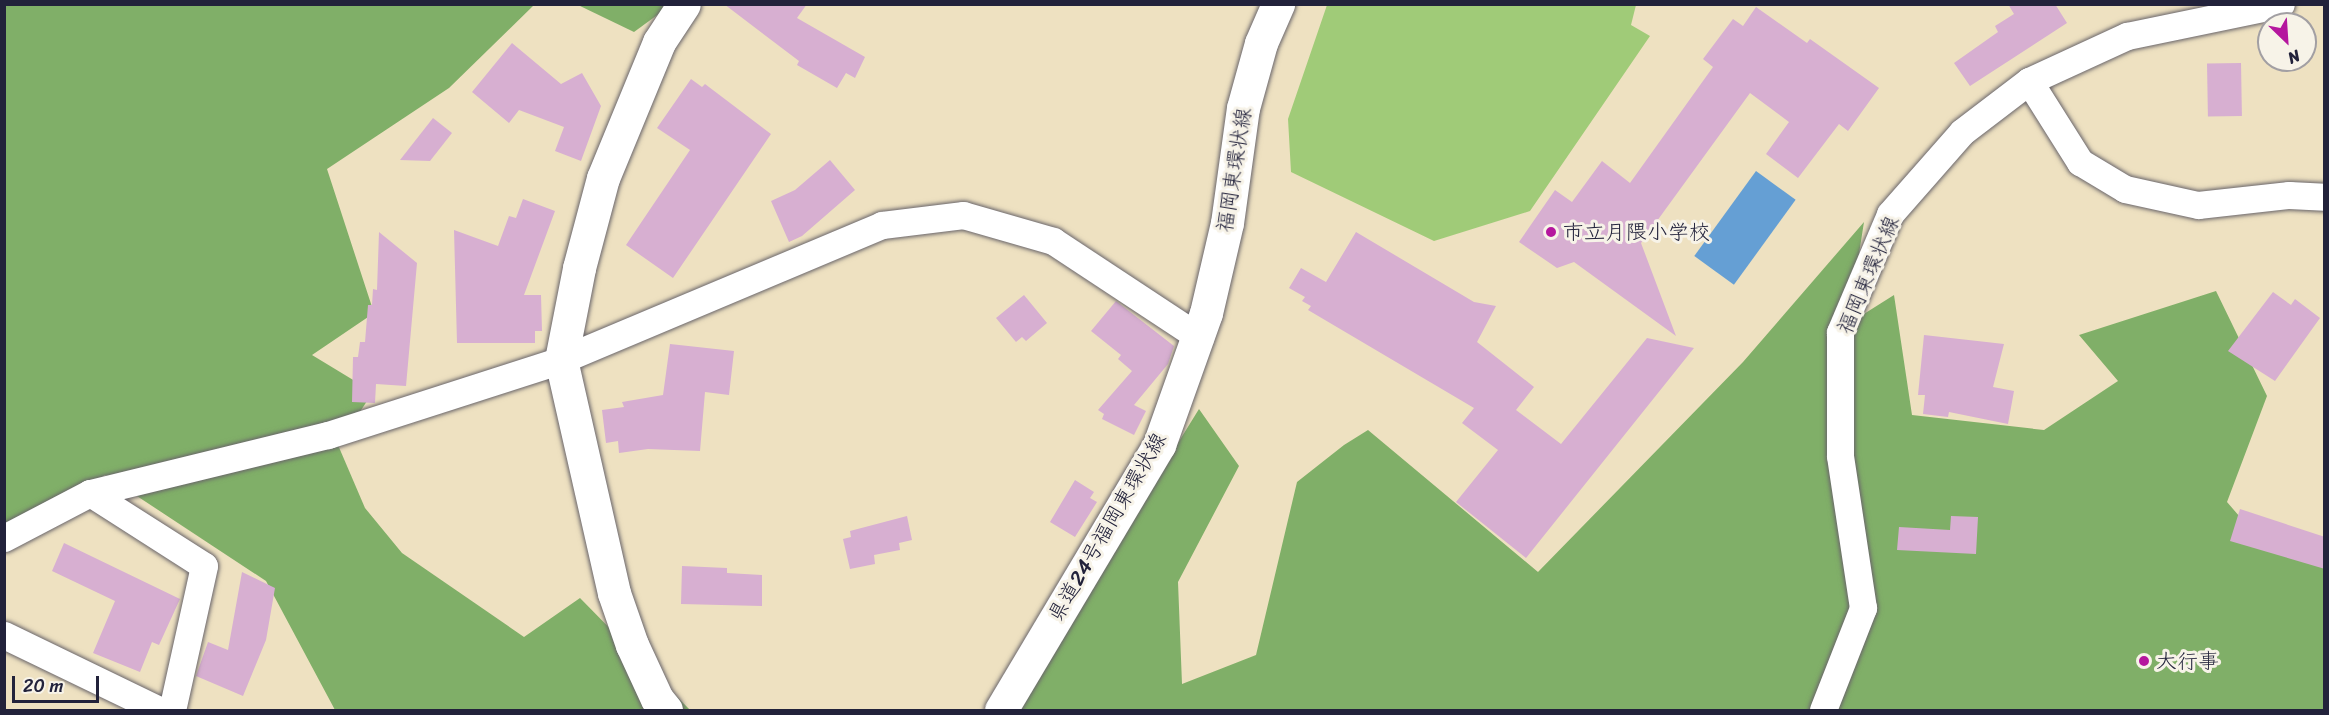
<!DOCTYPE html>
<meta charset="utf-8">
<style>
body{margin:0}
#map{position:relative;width:2329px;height:715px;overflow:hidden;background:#eee1c1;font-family:Sriracha,"Klee One",sans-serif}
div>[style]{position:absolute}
.green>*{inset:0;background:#a0cb78}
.forest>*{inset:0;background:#80af68}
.water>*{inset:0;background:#659fd4;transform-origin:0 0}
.building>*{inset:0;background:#d7afd1;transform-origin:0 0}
.roads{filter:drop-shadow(0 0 2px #69656a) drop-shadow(0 0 2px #69656a)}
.minor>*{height:27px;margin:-13.5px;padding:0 13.5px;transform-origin:13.5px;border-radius:13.5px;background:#fff}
.tertiary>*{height:33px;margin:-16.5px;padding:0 16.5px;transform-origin:16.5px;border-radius:16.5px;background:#fff}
.primary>*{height:33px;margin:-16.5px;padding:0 16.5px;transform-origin:16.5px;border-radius:16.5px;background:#fff}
.dots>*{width:16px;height:16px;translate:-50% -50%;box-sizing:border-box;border:3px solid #f7f3e8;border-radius:50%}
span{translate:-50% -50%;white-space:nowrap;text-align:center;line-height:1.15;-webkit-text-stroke:6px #f7f3e8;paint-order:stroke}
.street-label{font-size:21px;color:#22223b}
.poi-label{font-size:21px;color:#22223b}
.left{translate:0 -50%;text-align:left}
.frame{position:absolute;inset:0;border:6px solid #22223b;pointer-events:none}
.north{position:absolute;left:2257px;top:12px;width:60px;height:60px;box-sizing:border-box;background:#f7f3e8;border:2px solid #a29fa3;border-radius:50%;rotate:155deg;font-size:16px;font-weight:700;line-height:24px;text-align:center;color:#22223b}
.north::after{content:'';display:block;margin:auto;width:21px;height:27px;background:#b5179e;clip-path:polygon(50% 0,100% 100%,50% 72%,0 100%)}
.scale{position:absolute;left:12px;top:676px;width:87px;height:27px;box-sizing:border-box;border:3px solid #22223b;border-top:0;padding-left:8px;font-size:18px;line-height:21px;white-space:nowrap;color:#22223b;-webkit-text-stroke:4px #f7f3e8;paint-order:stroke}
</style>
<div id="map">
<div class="green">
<div style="clip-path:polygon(1327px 5px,1636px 5px,1631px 25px,1650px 36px,1530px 211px,1434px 241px,1291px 172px,1288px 119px)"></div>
</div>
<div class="forest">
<div style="clip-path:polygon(5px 5px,534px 5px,449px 88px,327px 169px,374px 313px,312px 355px,373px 392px,338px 445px,365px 508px,402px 553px,524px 637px,580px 598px,690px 710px,335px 710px,266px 581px,105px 475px,5px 548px)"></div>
<div style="clip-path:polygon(578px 5px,671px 5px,634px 32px)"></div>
<div style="clip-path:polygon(1864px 222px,1848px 324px,1894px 295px,1912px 415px,2044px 430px,2118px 381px,2079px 335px,2216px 291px,2267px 396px,2227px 502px,2265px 546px,2324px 568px,2324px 710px,1018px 710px,1019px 700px,1199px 409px,1239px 466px,1178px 582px,1182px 684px,1256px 655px,1297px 482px,1344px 445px,1368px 430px,1538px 572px,1743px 362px)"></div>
</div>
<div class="water">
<div style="left:1756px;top:171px;width:49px;height:105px;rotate:36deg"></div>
</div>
<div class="building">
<div style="clip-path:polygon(724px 4px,807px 4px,797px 18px,865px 57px,855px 78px,846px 73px,837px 88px,797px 65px,799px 61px)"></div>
<div style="clip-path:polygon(2008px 4px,2055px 4px,2067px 23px,1970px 86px,1954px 63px,1998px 32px,1995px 26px,2014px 14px)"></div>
<div style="clip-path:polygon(1756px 7px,1807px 43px,1810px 39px,1879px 88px,1848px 131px,1839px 124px,1798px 178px,1766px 154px,1789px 122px,1750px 93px,1641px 243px,1676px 336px,1574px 262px,1557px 268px,1519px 242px,1555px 190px,1572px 202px,1602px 161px,1630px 183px,1713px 67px,1703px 59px,1733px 19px,1743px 26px)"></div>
<div style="clip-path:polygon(512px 43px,561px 84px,582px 73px,601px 106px,581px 161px,555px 151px,564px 127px,519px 110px,509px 123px,472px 92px)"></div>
<div style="left:2241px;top:63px;width:53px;height:34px;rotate:89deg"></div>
<div style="clip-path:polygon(691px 79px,702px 87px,705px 84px,771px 134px,673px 278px,626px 245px,690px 150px,657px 128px)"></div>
<div style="clip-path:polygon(433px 118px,452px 133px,430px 161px,400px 160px)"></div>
<div style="clip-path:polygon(830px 160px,855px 190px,802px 236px,789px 242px,771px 201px,795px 190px)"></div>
<div style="clip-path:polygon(523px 199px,555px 211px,524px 295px,541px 295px,542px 331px,535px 331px,535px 343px,457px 343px,454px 230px,498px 246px,509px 216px,516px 218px)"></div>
<div style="clip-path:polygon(379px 232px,417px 263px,406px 386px,376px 384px,375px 403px,352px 402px,353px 357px,358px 357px,360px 342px,365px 342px,368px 305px,372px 305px,373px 289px,377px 290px)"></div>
<div style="clip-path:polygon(1356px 232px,1474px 302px,1496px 306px,1477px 342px,1534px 387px,1516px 410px,1561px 444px,1647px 338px,1694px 348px,1526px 558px,1456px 502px,1498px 450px,1462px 423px,1474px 408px,1308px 310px,1311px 306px,1302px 301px,1305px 297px,1289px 288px,1301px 268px,1326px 282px)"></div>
<div style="clip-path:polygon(2273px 292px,2291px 305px,2295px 299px,2320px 318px,2275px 381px,2228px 351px)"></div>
<div style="clip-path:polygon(1024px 295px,1047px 323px,1026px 341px,1022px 337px,1016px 342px,996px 318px)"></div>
<div style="clip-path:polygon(1116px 301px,1174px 346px,1168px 364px,1134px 405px,1146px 411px,1134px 435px,1102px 419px,1104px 414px,1098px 410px,1132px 371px,1118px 359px,1121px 355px,1091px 331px)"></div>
<div style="clip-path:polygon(1924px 335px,2004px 344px,1993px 387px,2014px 391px,2008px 424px,1949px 412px,1948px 417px,1923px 414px,1925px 395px,1918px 395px)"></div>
<div style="clip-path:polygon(670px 344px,734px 351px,729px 395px,705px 392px,700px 451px,648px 449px,619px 453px,618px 441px,606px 443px,602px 410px,624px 407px,622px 402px,663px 395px)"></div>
<div style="clip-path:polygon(1075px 480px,1094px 492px,1090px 498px,1097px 502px,1075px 537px,1050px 522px)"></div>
<div style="clip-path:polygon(2240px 509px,2325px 537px,2325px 569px,2230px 541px)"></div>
<div style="clip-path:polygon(907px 516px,912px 540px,899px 543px,900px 550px,874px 555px,875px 564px,850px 569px,843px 539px,851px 537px,850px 531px)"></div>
<div style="clip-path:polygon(1951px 516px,1978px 517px,1976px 554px,1897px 550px,1899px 527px,1950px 530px)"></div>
<div style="clip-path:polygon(64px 543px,180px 599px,159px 645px,152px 642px,140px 672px,93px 653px,115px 601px,52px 571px)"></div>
<div style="clip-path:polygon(682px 566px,727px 568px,727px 573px,762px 575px,762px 606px,681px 604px)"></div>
<div style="clip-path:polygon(242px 572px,275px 588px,266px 640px,243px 696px,196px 676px,208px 642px,228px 650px)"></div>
</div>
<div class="roads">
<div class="minor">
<div style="left:2029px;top:81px;width:96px;rotate:57.8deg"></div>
<div style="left:2080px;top:162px;width:52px;rotate:31deg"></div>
<div style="left:2125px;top:189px;width:75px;rotate:12.4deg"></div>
<div style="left:2198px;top:205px;width:92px;rotate:-6.3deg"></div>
<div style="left:2289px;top:195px;width:35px;rotate:3deg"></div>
<div style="left:90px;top:493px;width:135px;rotate:32.6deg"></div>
<div style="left:204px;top:566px;width:148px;rotate:102.5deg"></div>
<div style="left:4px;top:538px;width:97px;rotate:-27.6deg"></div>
<div style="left:90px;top:493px;width:245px;rotate:-13.7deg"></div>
<div style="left:328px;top:435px;width:245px;rotate:-17.8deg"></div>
<div style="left:561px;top:360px;width:348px;rotate:-22.8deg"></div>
<div style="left:882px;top:225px;width:82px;rotate:-7deg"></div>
<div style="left:963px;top:215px;width:94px;rotate:16.1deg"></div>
<div style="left:1053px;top:241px;width:176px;rotate:33.4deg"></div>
<div style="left:4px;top:635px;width:172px;rotate:25.8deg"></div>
<div style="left:1823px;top:710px;width:110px;rotate:-68.6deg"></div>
<div style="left:1863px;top:608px;width:154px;rotate:-98.6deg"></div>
<div style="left:1840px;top:456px;width:124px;rotate:-90deg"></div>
<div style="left:1840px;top:332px;width:128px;rotate:-67deg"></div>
<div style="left:1890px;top:214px;width:109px;rotate:-48.7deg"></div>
<div style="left:1962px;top:132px;width:84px;rotate:-37.3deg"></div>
<div style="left:2029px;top:81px;width:108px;rotate:-24.7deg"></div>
<div style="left:2127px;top:36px;width:157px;rotate:-11.7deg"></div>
</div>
<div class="tertiary">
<div style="left:666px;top:710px;width:14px;rotate:-129deg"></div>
<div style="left:657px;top:699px;width:60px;rotate:-114.8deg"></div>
<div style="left:632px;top:645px;width:55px;rotate:-109.1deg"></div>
<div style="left:614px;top:593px;width:239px;rotate:-102.8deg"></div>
<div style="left:561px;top:360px;width:94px;rotate:-78.9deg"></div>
<div style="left:579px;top:268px;width:93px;rotate:-75.1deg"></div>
<div style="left:603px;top:178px;width:147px;rotate:-67.6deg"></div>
<div style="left:659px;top:42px;width:45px;rotate:-56.7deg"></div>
</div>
<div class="primary">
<div style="left:1001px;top:710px;width:309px;rotate:-59.2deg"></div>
<div style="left:1159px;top:445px;width:140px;rotate:-70.4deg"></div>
<div style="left:1206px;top:313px;width:92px;rotate:-76.9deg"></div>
<div style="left:1227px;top:223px;width:116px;rotate:-82.1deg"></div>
<div style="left:1243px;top:108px;width:67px;rotate:-74.5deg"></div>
<div style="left:1261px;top:43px;width:43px;rotate:-66.4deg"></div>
</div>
</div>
<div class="dots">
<div style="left:1551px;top:232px;background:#b5179e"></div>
<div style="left:2144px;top:661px;background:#b5179e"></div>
</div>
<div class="street-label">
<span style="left:1234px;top:170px;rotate:-81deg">福岡東環状線</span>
<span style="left:1868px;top:275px;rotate:-67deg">福岡東環状線</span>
<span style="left:1107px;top:527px;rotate:-60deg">県道24号福岡東環状線</span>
</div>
<div class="poi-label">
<span class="left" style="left:1563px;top:232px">市立月隈小学校</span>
<span class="left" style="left:2156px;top:661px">大行事</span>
</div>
<div class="frame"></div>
<div class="north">N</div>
<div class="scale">20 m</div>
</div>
